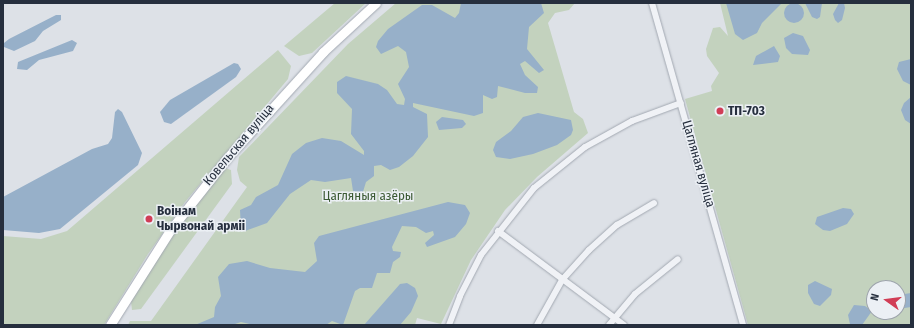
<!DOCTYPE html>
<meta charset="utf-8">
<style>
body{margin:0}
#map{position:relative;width:914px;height:328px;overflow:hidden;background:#dde1e7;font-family:"Fira Sans Condensed",sans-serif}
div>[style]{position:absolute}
.green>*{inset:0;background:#c3d2be}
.water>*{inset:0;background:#97b0c9}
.round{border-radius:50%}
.roads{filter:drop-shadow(0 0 1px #a2a8b1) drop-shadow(0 0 1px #a2a8b1)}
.minor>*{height:6px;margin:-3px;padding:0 3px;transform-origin:3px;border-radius:3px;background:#f0f2f6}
.highway>*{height:9px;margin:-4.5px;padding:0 4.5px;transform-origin:4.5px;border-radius:4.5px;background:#fff}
.dots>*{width:11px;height:11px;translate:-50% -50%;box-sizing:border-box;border:2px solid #ecf0f5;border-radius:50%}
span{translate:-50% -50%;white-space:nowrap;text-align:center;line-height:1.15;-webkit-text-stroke:3px #ecf0f5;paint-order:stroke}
.poi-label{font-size:13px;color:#262f3e;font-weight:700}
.left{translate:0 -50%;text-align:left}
.street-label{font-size:13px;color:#262f3e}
.park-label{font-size:13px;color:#3b5a33}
.frame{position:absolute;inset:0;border:4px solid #262f3e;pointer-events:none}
.north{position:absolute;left:866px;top:280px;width:40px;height:40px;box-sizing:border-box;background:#ecf0f5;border:1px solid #9da3ac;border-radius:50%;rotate:284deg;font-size:11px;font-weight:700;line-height:16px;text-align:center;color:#262f3e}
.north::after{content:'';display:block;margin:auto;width:14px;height:18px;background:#d13d56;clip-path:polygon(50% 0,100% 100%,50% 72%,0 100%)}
</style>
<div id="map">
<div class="green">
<div style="clip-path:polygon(335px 3px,366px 3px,312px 53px,299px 56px,284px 46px)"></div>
<div style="clip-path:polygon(396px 3px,575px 3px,569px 10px,555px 13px,548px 23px,574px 112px,583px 119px,588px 133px,537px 177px,505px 210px,471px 260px,441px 324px,417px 318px,415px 325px,128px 325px,130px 321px,151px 321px,247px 187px,240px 181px,237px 170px,239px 157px,348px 44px)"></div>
<div style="clip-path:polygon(evenodd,720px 3px,911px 3px,911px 325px,748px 325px,685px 99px,712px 91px,711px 86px,719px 73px,707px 56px,706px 49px,713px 28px,720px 27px,728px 36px,720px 3px,874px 288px,898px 288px,898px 312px,874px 312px,874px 288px)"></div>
<div style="clip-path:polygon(278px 50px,291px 66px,288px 79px,185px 202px,148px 254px,104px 325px,3px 325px,3px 236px,41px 239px,67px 231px)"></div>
<div style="clip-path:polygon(225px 168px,231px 170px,232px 184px,141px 309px,132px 310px,131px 301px,174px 231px)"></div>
</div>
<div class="water">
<div class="round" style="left:784px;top:3px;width:20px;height:20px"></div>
<div style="clip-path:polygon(461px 3px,541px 3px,544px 13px,529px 27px,527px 49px,544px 70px,539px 73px,525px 61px,520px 64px,525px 75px,538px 87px,537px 93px,525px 93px,498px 86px,497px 97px,492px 99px,483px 95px,483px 113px,474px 116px,413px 103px,413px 107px,427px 114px,428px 137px,413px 156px,399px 167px,390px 170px,381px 165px,374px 166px,374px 176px,366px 182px,362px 195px,358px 196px,353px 191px,351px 178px,325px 182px,311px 180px,290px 194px,267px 223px,245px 231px,241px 229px,240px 210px,251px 205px,256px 197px,278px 185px,292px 154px,306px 143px,322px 138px,341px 141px,364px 155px,364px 151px,351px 134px,352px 109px,337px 93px,337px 82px,346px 76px,378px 84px,387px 90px,397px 104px,404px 105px,405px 99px,398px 84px,409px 67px,406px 52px,398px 46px,381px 54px,376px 47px,378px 41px,388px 29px,422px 5px,432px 5px,455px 18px,459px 13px)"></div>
<div style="clip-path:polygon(726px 3px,782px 3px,762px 23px,757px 33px,743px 40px,735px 34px)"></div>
<div style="clip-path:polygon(805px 3px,822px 3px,820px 17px,817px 19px,812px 17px)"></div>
<div style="clip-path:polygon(839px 3px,844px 3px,845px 8px,842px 20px,838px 23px,835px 20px,833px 14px)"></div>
<div style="clip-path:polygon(56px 15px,61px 15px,61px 20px,43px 31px,35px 41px,14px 51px,4px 47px,4px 43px,9px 39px)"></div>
<div style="clip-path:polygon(793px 33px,803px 36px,810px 50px,808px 55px,792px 54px,786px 48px,784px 38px)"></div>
<div style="clip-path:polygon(72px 40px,77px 43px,73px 51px,39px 60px,27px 70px,17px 69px,18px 62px)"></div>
<div style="clip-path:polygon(774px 46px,780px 56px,778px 62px,753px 65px,756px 56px)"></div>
<div style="clip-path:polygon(911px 59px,911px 85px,903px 81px,897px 69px,899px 62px)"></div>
<div style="clip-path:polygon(234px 63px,238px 64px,241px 69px,236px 77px,171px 124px,164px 122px,160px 112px,170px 100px)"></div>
<div style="clip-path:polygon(911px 97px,911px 124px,905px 120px,901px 110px,904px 103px)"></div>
<div style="clip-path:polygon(118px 109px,122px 112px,142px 153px,138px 165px,60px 229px,39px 233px,3px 230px,3px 197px,92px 149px,108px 144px,112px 138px,115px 112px)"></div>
<div style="clip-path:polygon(538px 113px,571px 120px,573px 130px,571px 135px,557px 145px,533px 154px,510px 159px,496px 157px,493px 150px,496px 142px,511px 131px,523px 117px)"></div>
<div style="clip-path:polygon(442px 117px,463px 120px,466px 124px,462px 128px,439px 130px,436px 122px)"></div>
<div style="clip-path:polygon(448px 202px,465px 205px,470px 213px,466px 224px,455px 237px,427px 247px,425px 243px,434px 235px,433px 231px,426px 233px,416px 227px,402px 226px,392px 247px,393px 251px,401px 252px,400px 257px,393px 262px,390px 273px,377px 273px,372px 288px,360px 288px,355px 291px,343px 325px,332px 321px,326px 325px,254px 325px,241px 322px,232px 325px,195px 325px,214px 317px,215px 307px,221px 296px,218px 277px,229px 264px,247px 261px,270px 268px,305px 272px,317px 261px,314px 243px,319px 236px)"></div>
<div style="clip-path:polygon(843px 208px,851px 209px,854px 214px,847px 224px,830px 231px,823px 230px,815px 224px,817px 217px)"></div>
<div style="clip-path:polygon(815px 281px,832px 289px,831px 295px,820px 306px,814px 304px,808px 293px,808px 285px)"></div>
<div style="clip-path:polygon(407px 283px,415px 288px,418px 296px,411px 312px,400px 325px,364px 325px,400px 284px)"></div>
<div style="clip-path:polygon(911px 293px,911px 307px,898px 309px,898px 295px)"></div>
<div style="clip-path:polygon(854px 305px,865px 306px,872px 311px,862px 325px,850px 324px,848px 315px)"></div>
</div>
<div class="roads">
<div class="minor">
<div style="left:652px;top:3px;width:335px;rotate:74.2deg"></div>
<div style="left:498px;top:231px;width:157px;rotate:36.7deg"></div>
<div style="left:449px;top:325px;width:31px;rotate:-69deg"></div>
<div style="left:460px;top:296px;width:46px;rotate:-62.9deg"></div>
<div style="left:481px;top:255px;width:85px;rotate:-51.7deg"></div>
<div style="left:534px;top:188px;width:65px;rotate:-38.8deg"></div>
<div style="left:585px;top:147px;width:54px;rotate:-29deg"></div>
<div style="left:632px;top:121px;width:52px;rotate:-20.2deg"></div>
<div style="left:537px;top:325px;width:51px;rotate:-60.9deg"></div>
<div style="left:562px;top:280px;width:40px;rotate:-48deg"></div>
<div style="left:589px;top:250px;width:38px;rotate:-42deg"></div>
<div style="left:617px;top:225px;width:43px;rotate:-30.7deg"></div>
<div style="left:609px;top:325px;width:40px;rotate:-50deg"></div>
<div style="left:635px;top:294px;width:55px;rotate:-39.1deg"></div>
</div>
<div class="highway">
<div style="left:110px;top:325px;width:114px;rotate:-57.6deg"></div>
<div style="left:171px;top:229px;width:90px;rotate:-51.7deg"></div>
<div style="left:227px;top:158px;width:143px;rotate:-47.8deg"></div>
<div style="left:323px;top:52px;width:72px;rotate:-42.8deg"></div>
</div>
</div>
<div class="dots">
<div style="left:720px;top:111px;background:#d13d56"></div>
<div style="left:149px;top:219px;background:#d13d56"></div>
</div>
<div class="poi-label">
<span class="left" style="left:728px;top:111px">ТП-703</span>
<span class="left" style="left:157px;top:219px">Воінам<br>Чырвонай арміі</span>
</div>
<div class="street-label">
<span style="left:239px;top:145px;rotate:-50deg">Ковельская вуліца</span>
<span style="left:698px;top:164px;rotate:74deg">Цагляная вуліца</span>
</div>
<div class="park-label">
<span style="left:368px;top:196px">Цагляныя азёры</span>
</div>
<div class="frame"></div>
<div class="north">N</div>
</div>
